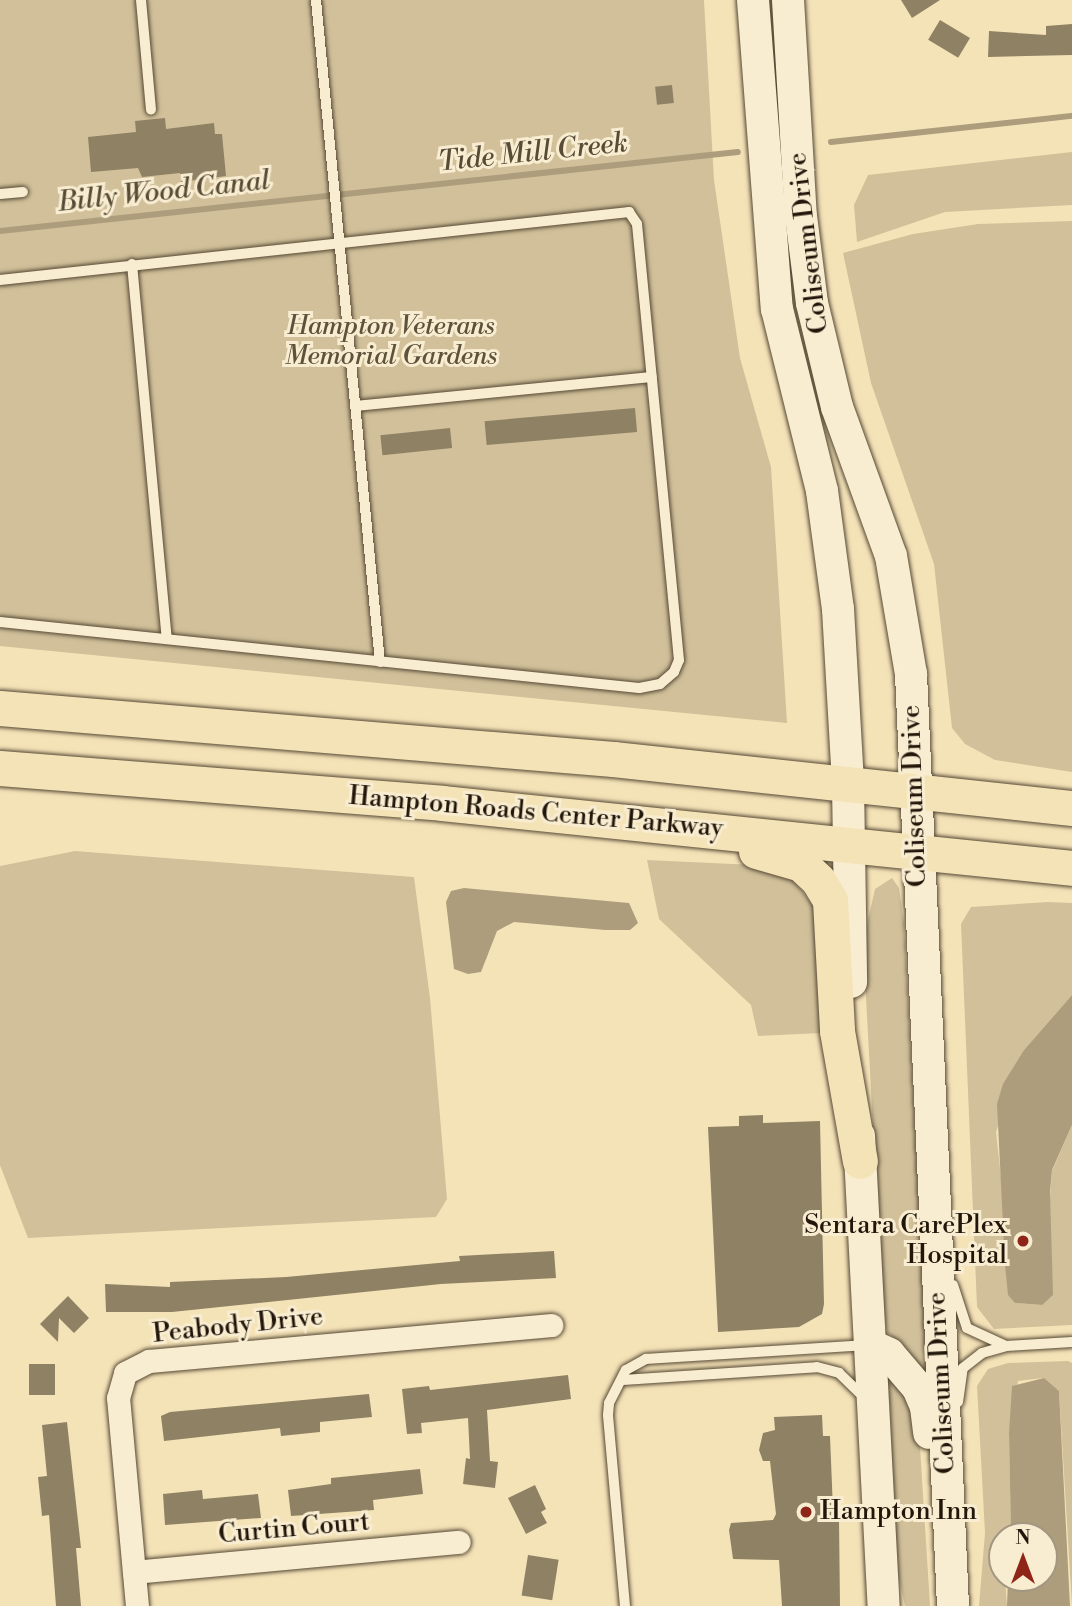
<!DOCTYPE html>
<style>
body{margin:0}
#map{position:relative;width:1072px;height:1606px;overflow:hidden;background:#f5e3b8;font-family:"Libre Bodoni",serif}
div>[style]{position:absolute}
.green>*{inset:0;background:#d1c09a}
.water>*{inset:0;background:#ad9d7c}
.stream>*{height:6px;margin:-3px;padding:0 3px;transform-origin:3px;border-radius:3px;background:#ad9d7c}
.building>*{inset:0;background:#8f8164;transform-origin:0 0}
.roads{filter:drop-shadow(0 0 2px #564935) drop-shadow(0 0 2px #564935)}
.lane>*{height:10px;margin:-5px;padding:0 5px;transform-origin:5px;border-radius:5px;background:#f8edd1}
.street>*{height:23px;margin:-11.5px;padding:0 11.5px;transform-origin:11.5px;border-radius:11.5px;background:#f8edd1}
.secondary>*{height:32px;margin:-16px;padding:0 16px;transform-origin:16px;border-radius:16px;background:#f8edd1}
.primary>*{height:35px;margin:-17.5px;padding:0 17.5px;transform-origin:17.5px;border-radius:17.5px;background:#f5e3b8}
.dots>*{width:19px;height:19px;translate:-50% -50%;box-sizing:border-box;border:4px solid #f8edd1;border-radius:50%}
span{translate:-50% -50%;white-space:nowrap;text-align:center;line-height:1.15;-webkit-text-stroke:6px #f8edd1;paint-order:stroke}
.street-label{font-size:26px;color:#211609}
.park-label{font-size:26px;color:#5f523c;font-style:italic}
.poi-label{font-size:26px;color:#211609}
.right{translate:-100% -50%;text-align:right}
.left{translate:0 -50%;text-align:left}
.water-label{font-size:28px;color:#594c37;font-style:italic}
.north{position:absolute;left:988px;top:1522px;width:70px;height:70px;box-sizing:border-box;background:#f8edd1;border:2px solid #a29781;border-radius:50%;rotate:0deg;font-size:19px;font-weight:700;line-height:28px;text-align:center;color:#211609}
.north::after{content:'';display:block;margin:auto;width:24px;height:32px;background:#8f2418;clip-path:polygon(50% 0,100% 100%,50% 72%,0 100%)}
</style>
<div id="map">
<div class="green">
<div style="clip-path:polygon(0 0,704px 0,714px 180px,740px 358px,771px 467px,787px 723px,0 646px)"></div>
<div style="clip-path:polygon(1072px 152px,1072px 205px,945px 212px,857px 242px,854px 205px,868px 175px)"></div>
<div style="clip-path:polygon(1072px 221px,1072px 772px,995px 760px,965px 744px,952px 728px,934px 564px,871px 383px,843px 253px,913px 234px,978px 224px)"></div>
<div style="clip-path:polygon(75px 851px,414px 877px,430px 998px,447px 1199px,436px 1217px,28px 1238px,0 1165px,0 866px)"></div>
<div style="clip-path:polygon(647px 860px,754px 865px,789px 875px,815px 908px,822px 1033px,758px 1036px,751px 1005px,659px 919px)"></div>
<div style="clip-path:polygon(892px 878px,899px 888px,904px 923px,928px 1383px,904px 1346px,887px 1332px,882px 1294px,863px 942px,875px 889px)"></div>
<div style="clip-path:polygon(1048px 902px,1072px 903px,1072px 995px,1024px 1050px,996px 1132px,1015px 1303px,1042px 1305px,1052px 1171px,1072px 1125px,1072px 1325px,994px 1329px,977px 1307px,961px 924px,971px 907px)"></div>
<div style="clip-path:polygon(1068px 1361px,1072px 1363px,1072px 1606px,1059px 1391px,1043px 1378px,1018px 1381px,1009px 1433px,1011px 1536px,1002px 1536px,1007px 1606px,979px 1606px,985px 1533px,977px 1386px,988px 1369px,1008px 1363px)"></div>
<div style="clip-path:polygon(895px 1382px,918px 1415px,930px 1606px,905px 1606px,895px 1561px,887px 1384px)"></div>
</div>
<div class="water">
<div style="clip-path:polygon(464px 888px,629px 903px,638px 923px,630px 930px,605px 930px,514px 922px,497px 931px,481px 972px,468px 974px,454px 969px,446px 902px,451px 891px)"></div>
<div style="clip-path:polygon(1072px 995px,1072px 1125px,1052px 1170px,1050px 1192px,1053px 1295px,1042px 1305px,1015px 1303px,1008px 1295px,1005px 1265px,997px 1104px,1003px 1084px,1024px 1050px)"></div>
<div style="clip-path:polygon(1044px 1378px,1059px 1391px,1070px 1606px,1007px 1606px,1008px 1578px,1044px 1578px,1044px 1536px,1011px 1536px,1009px 1433px,1012px 1386px)"></div>
</div>
<div class="stream">
<div style="left:831px;top:142px;width:242px;rotate:-6.2deg"></div>
<div style="left:0;top:231px;width:742px;rotate:-6.11deg"></div>
</div>
<div class="building">
<div style="clip-path:polygon(901px 0,940px 0,912px 18px)"></div>
<div style="left:940px;top:20px;width:35px;height:23px;rotate:31deg"></div>
<div style="clip-path:polygon(1072px 24px,1072px 55px,988px 57px,989px 31px,1046px 35px,1046px 26px)"></div>
<div style="left:672px;top:85px;width:18px;height:17px;rotate:84deg"></div>
<div style="clip-path:polygon(165px 118px,166px 129px,214px 123px,215px 134px,222px 134px,226px 176px,181px 182px,180px 173px,142px 177px,138px 168px,91px 172px,88px 137px,136px 132px,135px 121px)"></div>
<div style="left:635px;top:408px;width:24px;height:151px;rotate:85deg"></div>
<div style="left:450px;top:428px;width:20px;height:70px;rotate:84deg"></div>
<div style="clip-path:polygon(763px 1115px,763px 1123px,820px 1121px,824px 1304px,822px 1314px,799px 1327px,718px 1332px,708px 1127px,739px 1126px,739px 1116px)"></div>
<div style="clip-path:polygon(554px 1251px,556px 1278px,441px 1284px,172px 1312px,106px 1312px,105px 1284px,170px 1287px,170px 1282px,286px 1277px,460px 1261px,459px 1256px)"></div>
<div style="clip-path:polygon(68px 1296px,89px 1318px,74px 1333px,59px 1318px,58px 1342px,40px 1324px)"></div>
<div style="left:29px;top:1364px;width:26px;height:31px"></div>
<div style="clip-path:polygon(568px 1375px,571px 1399px,487px 1410px,490px 1461px,498px 1462px,495px 1488px,463px 1484px,466px 1458px,470px 1459px,468px 1418px,421px 1423px,422px 1433px,407px 1434px,402px 1389px,429px 1386px,430px 1390px)"></div>
<div style="clip-path:polygon(369px 1394px,372px 1417px,320px 1422px,320px 1432px,281px 1436px,280px 1428px,164px 1441px,161px 1416px,170px 1412px)"></div>
<div style="clip-path:polygon(822px 1415px,823px 1436px,830px 1436px,833px 1510px,839px 1519px,840px 1606px,782px 1606px,779px 1560px,733px 1559px,729px 1530px,731px 1523px,773px 1520px,776px 1514px,770px 1461px,763px 1461px,759px 1450px,763px 1433px,775px 1430px,774px 1417px)"></div>
<div style="clip-path:polygon(67px 1422px,81px 1548px,76px 1548px,81px 1606px,56px 1606px,49px 1515px,42px 1516px,38px 1477px,47px 1476px,42px 1425px)"></div>
<div style="clip-path:polygon(420px 1469px,423px 1494px,373px 1500px,374px 1510px,291px 1516px,288px 1490px,331px 1484px,331px 1478px)"></div>
<div style="clip-path:polygon(535px 1485px,546px 1509px,541px 1512px,547px 1523px,526px 1534px,508px 1498px)"></div>
<div style="clip-path:polygon(202px 1490px,203px 1499px,258px 1494px,261px 1518px,165px 1525px,163px 1494px)"></div>
<div style="left:528px;top:1555px;width:31px;height:41px;rotate:9deg"></div>
</div>
<div class="roads">
<div class="lane">
<div style="left:141px;top:0;width:110px;rotate:84.8deg"></div>
<div style="left:316px;top:0;width:665px;rotate:84.48deg"></div>
<div style="left:0;top:194px;width:23px;rotate:-5deg"></div>
<div style="left:132px;top:264px;width:376px;rotate:84.7deg"></div>
<div style="left:0;top:280px;width:633px;rotate:-6.17deg"></div>
<div style="left:629px;top:212px;width:14px;rotate:56deg"></div>
<div style="left:637px;top:224px;width:438px;rotate:84.5deg"></div>
<div style="left:679px;top:660px;width:13px;rotate:113deg"></div>
<div style="left:674px;top:672px;width:18px;rotate:139deg"></div>
<div style="left:660px;top:684px;width:21px;rotate:169deg"></div>
<div style="left:639px;top:688px;width:642px;rotate:-174.1deg"></div>
<div style="left:355px;top:406px;width:298px;rotate:-5.6deg"></div>
<div style="left:953px;top:1285px;width:45px;rotate:72deg"></div>
<div style="left:967px;top:1328px;width:43px;rotate:24.8deg"></div>
<div style="left:623px;top:1380px;width:194px;rotate:-3.8deg"></div>
<div style="left:817px;top:1367px;width:23px;rotate:15deg"></div>
<div style="left:839px;top:1373px;width:35px;rotate:44deg"></div>
<div style="left:958px;top:1402px;width:34px;rotate:-82deg"></div>
<div style="left:963px;top:1368px;width:24px;rotate:-38deg"></div>
<div style="left:982px;top:1353px;width:25px;rotate:-16deg"></div>
<div style="left:1006px;top:1346px;width:66px;rotate:-3.5deg"></div>
<div style="left:625px;top:1606px;width:192px;rotate:-95.1deg"></div>
<div style="left:608px;top:1415px;width:12px;rotate:-85deg"></div>
<div style="left:609px;top:1403px;width:37px;rotate:-63deg"></div>
<div style="left:626px;top:1370px;width:23px;rotate:-29deg"></div>
<div style="left:646px;top:1359px;width:221px;rotate:-3.6deg"></div>
</div>
<div class="street">
<div style="left:134px;top:1572px;width:326px;rotate:-5.3deg"></div>
<div style="left:137px;top:1606px;width:209px;rotate:-95.2deg"></div>
<div style="left:118px;top:1398px;width:26px;rotate:-74deg"></div>
<div style="left:125px;top:1373px;width:27px;rotate:-27deg"></div>
<div style="left:149px;top:1361px;width:404px;rotate:-5.1deg"></div>
</div>
<div class="secondary">
<div style="left:753px;top:0;width:310px;rotate:85.6deg"></div>
<div style="left:777px;top:309px;width:187px;rotate:76.1deg"></div>
<div style="left:822px;top:491px;width:119px;rotate:82.3deg"></div>
<div style="left:838px;top:609px;width:175px;rotate:86.7deg"></div>
<div style="left:848px;top:784px;width:198px;rotate:89.1deg"></div>
<div style="left:788px;top:0;width:216px;rotate:86.6deg"></div>
<div style="left:801px;top:216px;width:88px;rotate:82.8deg"></div>
<div style="left:812px;top:303px;width:107px;rotate:76.5deg"></div>
<div style="left:837px;top:407px;width:158px;rotate:70.1deg"></div>
<div style="left:891px;top:556px;width:120px;rotate:80.4deg"></div>
<div style="left:911px;top:674px;width:933px;rotate:87.42deg"></div>
<div style="left:859px;top:1136px;width:471px;rotate:87deg"></div>
<div style="left:870px;top:1345px;width:21px;rotate:25deg"></div>
<div style="left:889px;top:1354px;width:45px;rotate:49.5deg"></div>
<div style="left:918px;top:1388px;width:21px;rotate:67deg"></div>
<div style="left:926px;top:1407px;width:26px;rotate:83deg"></div>
</div>
<div class="primary">
<div style="left:0;top:708px;width:615px;rotate:4.76deg"></div>
<div style="left:613px;top:759px;width:462px;rotate:6.1deg"></div>
<div style="left:0;top:768px;width:443px;rotate:4.5deg"></div>
<div style="left:442px;top:803px;width:633px;rotate:5.89deg"></div>
<div style="left:756px;top:851px;width:47px;rotate:16.1deg"></div>
<div style="left:801px;top:864px;width:23px;rotate:43deg"></div>
<div style="left:818px;top:880px;width:23px;rotate:59deg"></div>
<div style="left:830px;top:900px;width:131px;rotate:86.9deg"></div>
<div style="left:837px;top:1031px;width:132px;rotate:80deg"></div>
</div>
</div>
<div class="dots">
<div style="left:1023px;top:1241px;background:#8f2418"></div>
<div style="left:806px;top:1512px;background:#8f2418"></div>
</div>
<div class="street-label">
<span style="left:809px;top:243px;rotate:-97deg">Coliseum Drive</span>
<span style="left:915px;top:796px;rotate:-92deg">Coliseum Drive</span>
<span style="left:536px;top:813px;rotate:5deg">Hampton Roads Center Parkway</span>
<span style="left:238px;top:1326px;rotate:-6deg">Peabody Drive</span>
<span style="left:942px;top:1383px;rotate:-93deg">Coliseum Drive</span>
<span style="left:294px;top:1529px;rotate:-5deg">Curtin Court</span>
</div>
<div class="park-label">
<span style="left:391px;top:342px">Hampton Veterans<br>Memorial Gardens</span>
</div>
<div class="poi-label">
<span class="right" style="left:1007px;top:1241px">Sentara CarePlex<br>Hospital</span>
<span class="left" style="left:820px;top:1512px">Hampton Inn</span>
</div>
<div class="water-label">
<span style="left:533px;top:153px;rotate:-6deg">Tide Mill Creek</span>
<span style="left:164px;top:192px;rotate:-6deg">Billy Wood Canal</span>
</div>
<div class="north">N</div>
</div>
